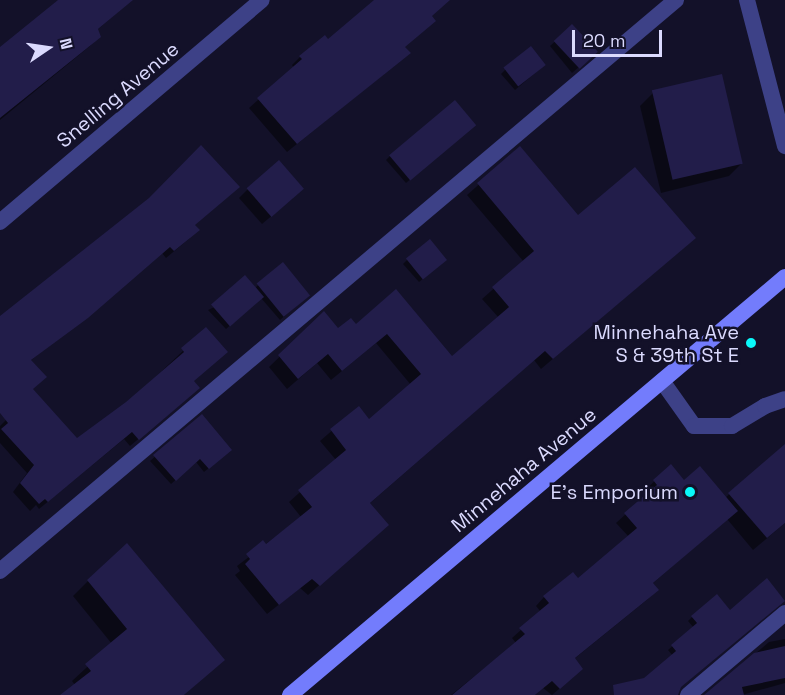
<!DOCTYPE html>
<style>
body{margin:0}
#map{position:relative;width:785px;height:695px;overflow:hidden;background:#131129;font-family:"Space Grotesk",sans-serif}
div>[style]{position:absolute}
.shadow>*{inset:0;background:#0007}
.building>*{inset:0;background:#221d4a;transform-origin:0 0}
.service>*{height:16px;margin:-8px;padding:0 8px;transform-origin:8px;border-radius:8px;background:#3d4187}
.minor>*{height:16px;margin:-8px;padding:0 8px;transform-origin:8px;border-radius:8px;background:#3d4187}
.secondary>*{height:16px;margin:-8px;padding:0 8px;transform-origin:8px;border-radius:8px;background:#737cfc}
.dots>*{width:16px;height:16px;translate:-50% -50%;box-sizing:border-box;border:3px solid #131129;border-radius:50%}
span{translate:-50% -50%;white-space:nowrap;text-align:center;line-height:1.15;-webkit-text-stroke:5px #131129;paint-order:stroke}
.street-label{font-size:20px;color:#dbdafe}
.poi-label{font-size:20px;color:#dbdafe}
.right{translate:-100% -50%;text-align:right}
.north{position:absolute;left:18px;top:18px;width:60px;height:60px;-webkit-text-stroke:4px #131129;paint-order:stroke;rotate:77deg;font-size:16px;font-weight:700;line-height:24px;text-align:center;color:#dbdafe}
.north::after{content:'';display:block;margin:auto;width:21px;height:27px;background:#dbdafe;clip-path:polygon(50% 0,100% 100%,50% 72%,0 100%)}
.scale{position:absolute;left:572px;top:30px;width:90px;height:27px;box-sizing:border-box;border:3px solid #dbdafe;border-top:0;padding-left:8px;font-size:18px;line-height:21px;white-space:nowrap;color:#dbdafe;-webkit-text-stroke:4px #131129;paint-order:stroke}
</style>
<div id="map">
<div class="shadow">
<div style="clip-path:polygon(59px 0,132px 0,97px 30px,99px 37px,90px 46px,0 120px,0 50px)"></div>
<div style="clip-path:polygon(376px 0,436px 0,430px 16px,404px 47px,400px 61px,287px 152px,249px 108px,294px 68px,292px 65px,300px 57px,328px 41px)"></div>
<div style="clip-path:polygon(572px 26px,592px 56px,572px 73px,550px 46px)"></div>
<div style="clip-path:polygon(540px 69px,515px 90px,501px 74px,505px 70px)"></div>
<div style="clip-path:polygon(653px 93px,742px 163px,729px 176px,661px 193px,640px 106px)"></div>
<div style="clip-path:polygon(470px 129px,406px 183px,386px 160px,390px 156px)"></div>
<div style="clip-path:polygon(201px 147px,238px 187px,194px 225px,190px 238px,166px 258px,162px 253px,30px 361px,32px 390px,76px 440px,127px 404px,206px 329px,190px 396px,130px 446px,124px 439px,39px 509px,36px 505px,30px 511px,13px 492px,27px 473px,0 443px,0 426px,11px 415px,0 401px,0 320px,150px 199px)"></div>
<div style="clip-path:polygon(519px 149px,578px 217px,683px 248px,541px 369px,534px 360px,369px 504px,376px 535px,308px 595px,300px 588px,267px 614px,235px 575px,240px 571px,237px 566px,301px 517px,289px 502px,336px 460px,320px 441px,358px 408px,369px 421px,411px 385px,376px 343px,331px 380px,317px 363px,287px 389px,269px 367px,324px 314px,337px 330px,355px 326px,396px 291px,452px 359px,499px 318px,482px 299px,524px 262px,467px 195px)"></div>
<div style="clip-path:polygon(248px 189px,293px 198px,262px 224px,239px 198px)"></div>
<div style="clip-path:polygon(407px 260px,441px 264px,419px 282px,403px 264px)"></div>
<div style="clip-path:polygon(282px 264px,304px 299px,280px 320px,261px 298px,226px 329px,208px 310px,255px 288px)"></div>
<div style="clip-path:polygon(202px 416px,226px 454px,204px 472px,196px 462px,171px 484px,150px 461px)"></div>
<div style="clip-path:polygon(785px 446px,785px 523px,753px 550px,727px 519px,652px 584px,657px 590px,648px 599px,574px 659px,573px 677px,552px 695px,543px 688px,535px 695px,451px 695px,516px 643px,512px 638px,541px 612px,536px 606px,544px 597px,578px 580px,629px 537px,616px 523px,648px 494px,645px 490px,671px 466px,684px 482px,725px 498px)"></div>
<div style="clip-path:polygon(767px 580px,784px 600px,780px 604px,668px 695px,636px 695px,673px 656px,668px 650px,694px 628px,688px 621px,692px 617px,716px 596px,730px 612px)"></div>
<div style="clip-path:polygon(88px 581px,223px 660px,184px 695px,63px 695px,75px 685px,72px 681px,112px 644px,73px 596px)"></div>
<div style="clip-path:polygon(785px 639px,785px 683px,742px 695px,707px 695px,769px 642px)"></div>
</div>
<div class="building">
<div style="clip-path:polygon(58px 0,133px 0,98px 29px,101px 37px,0 118px,0 47px)"></div>
<div style="clip-path:polygon(374px 0,450px 0,432px 16px,436px 21px,405px 47px,411px 53px,297px 144px,257px 98px,302px 59px,299px 56px,325px 35px,328px 39px)"></div>
<div style="left:572px;top:24px;width:38px;height:25px;rotate:47deg"></div>
<div style="left:531px;top:46px;width:24px;height:35px;rotate:52deg"></div>
<div style="left:722px;top:74px;width:92px;height:72px;rotate:77deg"></div>
<div style="left:455px;top:100px;width:33px;height:86px;rotate:50deg"></div>
<div style="clip-path:polygon(201px 145px,240px 187px,195px 225px,200px 230px,174px 251px,170px 247px,88px 318px,31px 360px,47px 377px,33px 389px,77px 438px,126px 402px,184px 352px,181px 348px,206px 327px,228px 352px,194px 381px,200px 388px,139px 440px,132px 432px,48px 502px,45px 499px,39px 504px,20px 483px,34px 465px,1px 429px,8px 423px,0 413px,0 316px,149px 198px)"></div>
<div style="clip-path:polygon(520px 146px,578px 215px,635px 167px,696px 238px,553px 359px,545px 351px,370px 503px,389px 525px,320px 586px,312px 579px,279px 605px,245px 564px,250px 559px,246px 554px,263px 540px,266px 544px,312px 507px,298px 490px,346px 450px,330px 429px,359px 406px,369px 419px,421px 374px,387px 334px,342px 371px,328px 354px,298px 379px,278px 355px,324px 311px,338px 328px,351px 318px,356px 324px,396px 289px,452px 356px,509px 307px,492px 287px,534px 251px,477px 183px)"></div>
<div style="left:279px;top:160px;width:38px;height:43px;rotate:49deg"></div>
<div style="left:430px;top:239px;width:27px;height:31px;rotate:51deg"></div>
<div style="left:283px;top:262px;width:43px;height:34px;rotate:51deg"></div>
<div style="left:245px;top:275px;width:29px;height:45px;rotate:49deg"></div>
<div style="clip-path:polygon(202px 414px,232px 450px,209px 469px,200px 459px,176px 481px,153px 455px)"></div>
<div style="clip-path:polygon(785px 444px,785px 523px,767px 538px,728px 493px)"></div>
<div style="clip-path:polygon(671px 464px,684px 480px,700px 466px,738px 511px,653px 583px,659px 590px,575px 658px,583px 669px,560px 689px,552px 681px,535px 695px,452px 695px,525px 634px,519px 628px,549px 603px,543px 596px,573px 572px,578px 578px,637px 528px,624px 513px,657px 485px,653px 480px)"></div>
<div style="clip-path:polygon(127px 543px,225px 660px,184px 695px,60px 695px,91px 671px,85px 664px,127px 629px,87px 580px)"></div>
<div style="clip-path:polygon(767px 578px,785px 601px,681px 687px,678px 695px,614px 695px,613px 685px,644px 678px,676px 651px,671px 645px,697px 623px,691px 616px,717px 594px,730px 610px)"></div>
<div style="clip-path:polygon(785px 646px,785px 678px,742px 687px,744px 695px,704px 695px,754px 653px)"></div>
</div>
<div class="service">
<div style="left:662px;top:381px;width:55px;rotate:54.6deg"></div>
<div style="left:694px;top:426px;width:38px"></div>
<div style="left:732px;top:426px;width:39px;rotate:-31deg"></div>
<div style="left:765px;top:406px;width:21px;rotate:-19deg"></div>
<div style="left:0;top:571px;width:885px;rotate:-40.19deg"></div>
<div style="left:688px;top:695px;width:127px;rotate:-40.2deg"></div>
</div>
<div class="minor">
<div style="left:747px;top:0;width:151px;rotate:75.4deg"></div>
<div style="left:0;top:222px;width:343px;rotate:-40.3deg"></div>
</div>
<div class="secondary">
<div style="left:290px;top:695px;width:648px;rotate:-40.18deg"></div>
</div>
<div class="dots">
<div style="left:751px;top:343px;background:#0af8fa"></div>
<div style="left:690px;top:492px;background:#0af8fa"></div>
</div>
<div class="street-label">
<span style="left:118px;top:95px;rotate:-40deg">Snelling Avenue</span>
<span style="left:524px;top:470px;rotate:-40deg">Minnehaha Avenue</span>
</div>
<div class="poi-label">
<span class="right" style="left:739px;top:344px">Minnehaha Ave<br>S &amp; 39th St E</span>
<span class="right" style="left:678px;top:492px">E's Emporium</span>
</div>
<div class="north">N</div>
<div class="scale">20 m</div>
</div>
